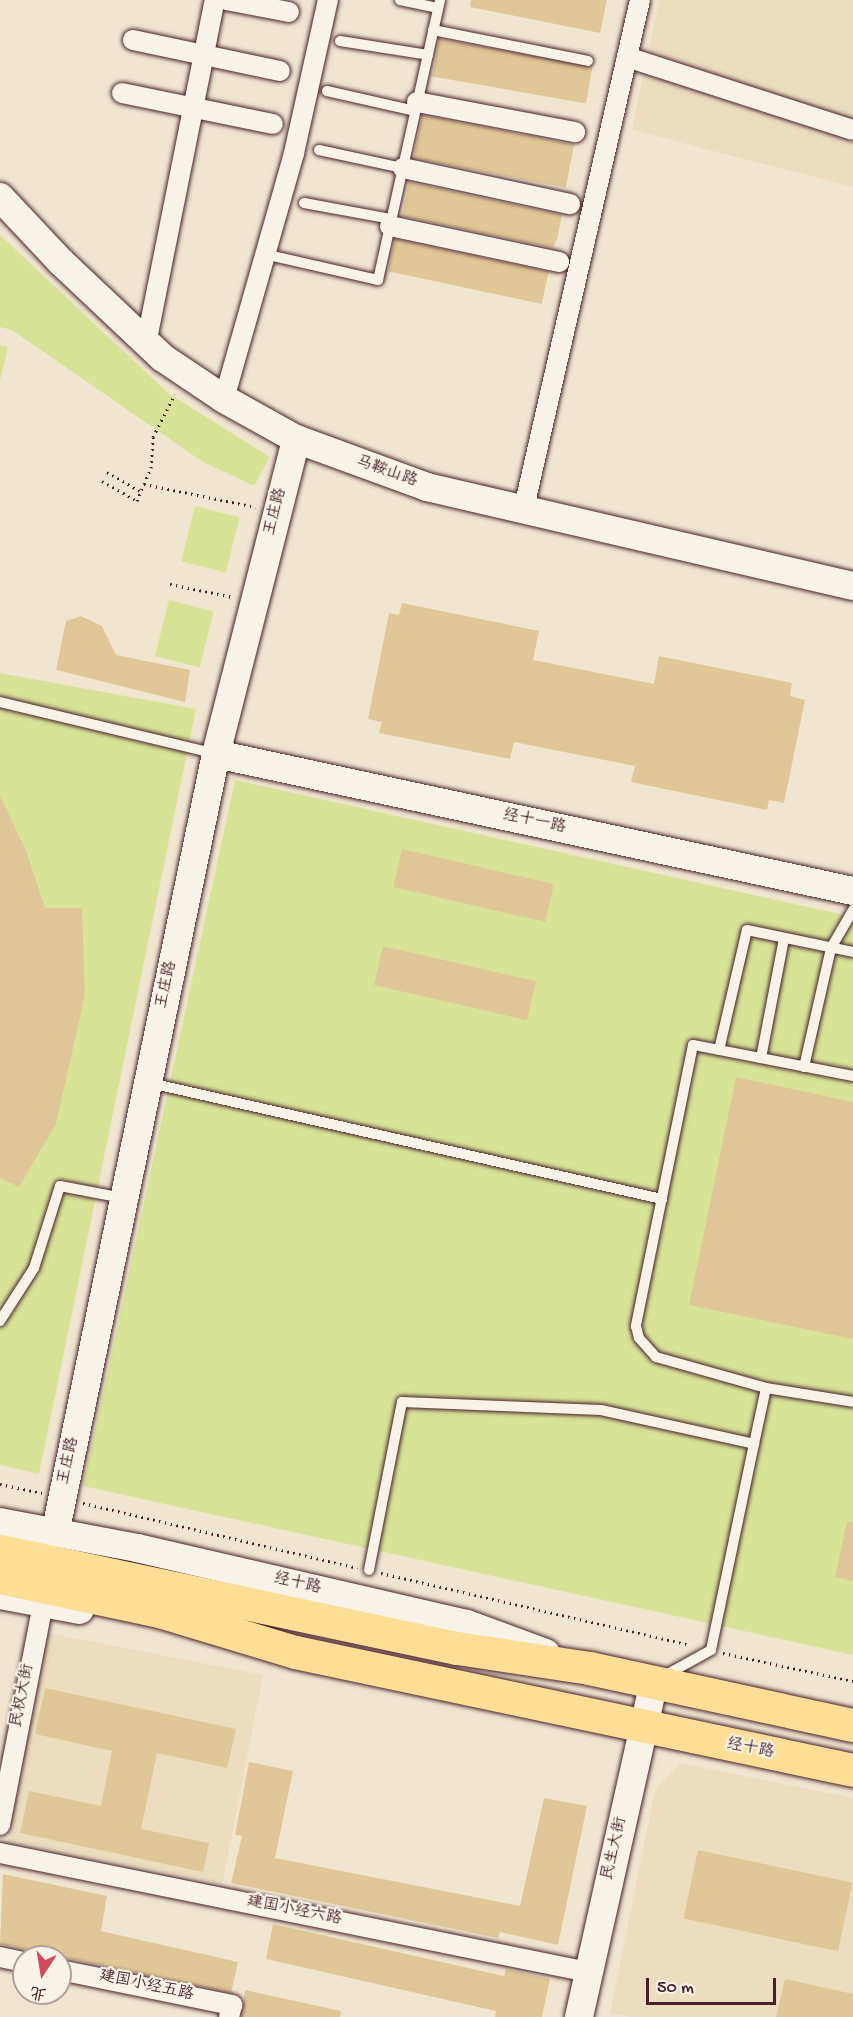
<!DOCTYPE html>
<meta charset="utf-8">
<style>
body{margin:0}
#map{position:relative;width:853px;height:2017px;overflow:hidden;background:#f0e6d0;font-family:"Gochi Hand","LXGW WenKai TC",sans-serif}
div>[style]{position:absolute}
.built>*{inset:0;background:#ecddbf;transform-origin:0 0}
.green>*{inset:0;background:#d7e497;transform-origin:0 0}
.building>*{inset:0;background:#e1c797;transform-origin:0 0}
.path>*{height:3px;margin-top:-1.5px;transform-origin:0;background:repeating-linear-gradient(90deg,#4a1f2b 0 1.5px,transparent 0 6px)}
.roads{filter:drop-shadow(0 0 2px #4a1f2b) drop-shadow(0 0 2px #4a1f2b)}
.lane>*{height:10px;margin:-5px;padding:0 5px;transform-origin:5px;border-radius:5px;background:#f7f3e8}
.street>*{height:20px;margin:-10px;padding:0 10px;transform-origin:10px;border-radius:10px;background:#f7f3e8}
.secondary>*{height:28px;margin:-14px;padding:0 14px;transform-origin:14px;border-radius:14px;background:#f7f3e8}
.highway>*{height:33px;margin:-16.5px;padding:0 16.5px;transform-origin:16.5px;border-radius:16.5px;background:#fdde96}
span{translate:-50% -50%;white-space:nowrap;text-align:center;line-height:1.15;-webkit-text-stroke:4.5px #f7f3e8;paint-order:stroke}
.street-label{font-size:16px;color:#4a1f2b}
.north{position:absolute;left:12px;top:1945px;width:60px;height:60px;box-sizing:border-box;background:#f7f3e8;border:2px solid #b29e9c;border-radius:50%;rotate:192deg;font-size:16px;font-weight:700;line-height:24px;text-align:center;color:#4a1f2b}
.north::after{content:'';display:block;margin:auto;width:21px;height:27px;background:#d1495b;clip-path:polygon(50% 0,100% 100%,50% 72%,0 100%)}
.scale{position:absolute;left:646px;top:1978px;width:130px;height:27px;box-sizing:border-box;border:3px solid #4a1f2b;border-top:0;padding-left:8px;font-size:18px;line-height:21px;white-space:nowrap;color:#4a1f2b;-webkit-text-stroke:4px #f7f3e8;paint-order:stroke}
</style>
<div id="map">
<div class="built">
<div style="clip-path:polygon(659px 0,853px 0,853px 187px,632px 130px)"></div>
<div style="left:48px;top:1633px;width:219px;height:213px;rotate:11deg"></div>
<div style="clip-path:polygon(680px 1763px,853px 1798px,853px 2017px,630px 2017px,610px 2013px,655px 1790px)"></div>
</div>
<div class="green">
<div style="clip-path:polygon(0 235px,168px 393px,270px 457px,254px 486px,203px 462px,12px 330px,0 327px)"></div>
<div style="clip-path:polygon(0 345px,8px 347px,0 381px)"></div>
<div style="left:195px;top:506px;width:46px;height:57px;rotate:14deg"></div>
<div style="left:169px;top:600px;width:46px;height:58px;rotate:14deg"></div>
<div style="clip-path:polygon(0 673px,196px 709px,39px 1474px,0 1465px)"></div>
<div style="clip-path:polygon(235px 780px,853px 917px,853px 1655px,83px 1486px)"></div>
</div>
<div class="building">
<div style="clip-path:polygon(471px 0,607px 0,600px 33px,470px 7px)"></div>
<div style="left:439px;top:39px;width:156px;height:38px;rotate:10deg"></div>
<div style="left:422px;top:115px;width:155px;height:44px;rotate:11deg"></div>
<div style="clip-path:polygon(409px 182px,562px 215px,557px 239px,553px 248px,402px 216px)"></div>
<div style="left:395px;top:239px;width:157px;height:33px;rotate:12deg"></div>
<div style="clip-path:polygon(402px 603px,539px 631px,533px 660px,654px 684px,659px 656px,792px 683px,790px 696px,805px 700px,784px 803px,769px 800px,767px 810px,631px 782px,635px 766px,514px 742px,510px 759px,379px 733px,382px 722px,368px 719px,389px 613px,399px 615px)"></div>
<div style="clip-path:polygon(81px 616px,102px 626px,116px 655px,190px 670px,185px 702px,56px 670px,66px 621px)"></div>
<div style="clip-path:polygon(0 795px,26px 851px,45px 908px,82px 908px,85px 995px,56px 1124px,19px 1187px,0 1178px)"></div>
<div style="left:402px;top:849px;width:156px;height:39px;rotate:13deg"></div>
<div style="left:383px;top:946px;width:157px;height:40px;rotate:13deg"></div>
<div style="clip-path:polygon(736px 1077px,853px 1102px,853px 1339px,689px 1305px)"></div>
<div style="clip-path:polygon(847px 1522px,853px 1522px,853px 1581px,835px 1577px)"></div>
<div style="clip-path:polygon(45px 1688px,236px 1729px,227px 1768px,157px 1753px,141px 1829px,209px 1843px,203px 1872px,20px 1833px,29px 1791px,101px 1806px,112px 1751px,35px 1734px)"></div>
<div style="clip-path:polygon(249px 1762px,293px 1771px,275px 1858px,520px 1906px,544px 1798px,587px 1806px,558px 1945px,500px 1932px,498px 1938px,231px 1883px,242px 1836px,235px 1835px)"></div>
<div style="left:698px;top:1850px;width:158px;height:70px;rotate:12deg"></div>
<div style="clip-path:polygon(3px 1874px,107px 1896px,101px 1931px,238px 1962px,231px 1993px,0 1944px)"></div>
<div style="clip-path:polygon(273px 1924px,504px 1976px,506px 1969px,550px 1979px,542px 2017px,495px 2017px,496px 2011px,266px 1959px)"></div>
<div style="clip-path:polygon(785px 1979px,853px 1994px,853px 2017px,776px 2017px)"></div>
<div style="clip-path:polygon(245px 1990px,341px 2011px,340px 2017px,241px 2017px)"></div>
</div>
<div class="path">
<div style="left:107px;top:472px;width:39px;rotate:30deg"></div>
<div style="left:102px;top:481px;width:40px;rotate:29.7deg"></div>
<div style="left:137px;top:501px;width:18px;rotate:-68deg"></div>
<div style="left:144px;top:484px;width:114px;rotate:11.6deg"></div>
<div style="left:144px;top:484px;width:17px;rotate:-66deg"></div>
<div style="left:151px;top:468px;width:31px;rotate:-86deg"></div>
<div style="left:153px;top:437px;width:48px;rotate:-62.9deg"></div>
<div style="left:170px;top:584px;width:64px;rotate:11.7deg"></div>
<div style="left:0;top:1484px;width:43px;rotate:12.1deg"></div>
<div style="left:83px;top:1503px;width:282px;rotate:13.3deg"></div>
<div style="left:381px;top:1573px;width:317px;rotate:13.1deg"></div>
<div style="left:723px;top:1653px;width:133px;rotate:12.2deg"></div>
</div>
<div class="roads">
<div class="lane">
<div style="left:400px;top:0;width:39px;rotate:12deg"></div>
<div style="left:433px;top:30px;width:158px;rotate:11.3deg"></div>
<div style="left:340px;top:41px;width:89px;rotate:9deg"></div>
<div style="left:327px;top:91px;width:90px;rotate:12.8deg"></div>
<div style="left:319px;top:150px;width:86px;rotate:12.1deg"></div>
<div style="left:304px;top:203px;width:88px;rotate:10.4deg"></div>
<div style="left:264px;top:254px;width:117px;rotate:12.8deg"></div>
<div style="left:378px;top:280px;width:287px;rotate:-77.5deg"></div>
<div style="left:0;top:702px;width:222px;rotate:13.5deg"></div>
<div style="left:719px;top:1050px;width:123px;rotate:-76.9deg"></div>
<div style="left:747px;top:930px;width:108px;rotate:11.7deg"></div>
<div style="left:761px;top:1058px;width:122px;rotate:-79.1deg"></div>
<div style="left:804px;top:1067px;width:122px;rotate:-77.2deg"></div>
<div style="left:831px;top:948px;width:44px;rotate:-59.9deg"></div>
<div style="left:853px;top:1076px;width:163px;rotate:-169deg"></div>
<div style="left:693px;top:1045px;width:287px;rotate:101.5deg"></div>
<div style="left:636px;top:1326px;width:12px;rotate:76deg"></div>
<div style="left:639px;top:1338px;width:25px;rotate:48deg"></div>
<div style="left:656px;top:1357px;width:114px;rotate:15.7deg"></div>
<div style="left:766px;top:1388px;width:88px;rotate:9.1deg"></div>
<div style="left:150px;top:1083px;width:525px;rotate:12.77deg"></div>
<div style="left:0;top:1321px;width:63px;rotate:-57.3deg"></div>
<div style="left:34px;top:1268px;width:86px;rotate:-72.4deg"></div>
<div style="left:60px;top:1186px;width:64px;rotate:10.8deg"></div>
<div style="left:754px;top:1444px;width:57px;rotate:-77.9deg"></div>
<div style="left:369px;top:1570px;width:171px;rotate:-78.9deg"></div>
<div style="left:402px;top:1402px;width:199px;rotate:2.3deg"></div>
<div style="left:601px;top:1410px;width:157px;rotate:12.5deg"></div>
<div style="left:754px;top:1444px;width:210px;rotate:101.8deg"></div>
<div style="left:711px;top:1650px;width:54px;rotate:151deg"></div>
</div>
<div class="street">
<div style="left:226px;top:0;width:64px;rotate:10.8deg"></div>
<div style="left:133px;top:40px;width:150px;rotate:11.9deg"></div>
<div style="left:627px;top:57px;width:237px;rotate:17.9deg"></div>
<div style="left:122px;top:93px;width:154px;rotate:11.6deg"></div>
<div style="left:417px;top:102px;width:161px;rotate:10.8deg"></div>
<div style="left:403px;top:168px;width:171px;rotate:12.2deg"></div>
<div style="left:390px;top:226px;width:173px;rotate:12deg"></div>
<div style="left:146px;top:344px;width:351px;rotate:-78.7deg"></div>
<div style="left:224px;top:399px;width:256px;rotate:-74.1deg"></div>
<div style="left:294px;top:153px;width:157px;rotate:-77.5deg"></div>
<div style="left:523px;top:512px;width:525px;rotate:-77.13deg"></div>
<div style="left:0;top:1825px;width:226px;rotate:-79deg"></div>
<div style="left:0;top:1853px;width:600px;rotate:11.44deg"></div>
<div style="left:0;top:1957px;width:25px;rotate:12deg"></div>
<div style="left:60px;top:1970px;width:176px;rotate:11.5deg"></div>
<div style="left:232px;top:2005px;width:12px;rotate:104deg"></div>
</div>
<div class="secondary">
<div style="left:0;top:197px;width:88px;rotate:46.8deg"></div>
<div style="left:60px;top:261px;width:141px;rotate:43.3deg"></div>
<div style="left:163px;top:358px;width:73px;rotate:33.9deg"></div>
<div style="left:224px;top:399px;width:82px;rotate:29.1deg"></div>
<div style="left:296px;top:439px;width:140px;rotate:20.1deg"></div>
<div style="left:427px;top:487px;width:437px;rotate:13.1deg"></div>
<div style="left:216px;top:754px;width:652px;rotate:12.14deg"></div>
<div style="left:0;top:1522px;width:139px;rotate:10.7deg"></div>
<div style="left:137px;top:1548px;width:339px;rotate:13deg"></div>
<div style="left:467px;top:1624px;width:84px;rotate:20.2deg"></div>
<div style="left:55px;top:1534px;width:796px;rotate:-78.34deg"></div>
<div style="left:216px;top:754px;width:325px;rotate:-75.7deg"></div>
<div style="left:0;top:1595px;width:81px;rotate:10.6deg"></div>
<div style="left:579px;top:2017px;width:343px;rotate:-77.4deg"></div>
</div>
<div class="highway">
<div style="left:0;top:1551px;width:467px;rotate:12deg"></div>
<div style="left:457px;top:1648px;width:134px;rotate:8.6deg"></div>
<div style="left:589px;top:1668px;width:270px;rotate:12.2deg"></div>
<div style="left:0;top:1577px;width:163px;rotate:12.1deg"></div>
<div style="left:159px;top:1611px;width:142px;rotate:16.8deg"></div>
<div style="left:295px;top:1652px;width:570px;rotate:11.94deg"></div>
</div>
</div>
<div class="street-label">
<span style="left:386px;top:473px;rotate:19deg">马鞍山路</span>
<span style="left:277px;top:512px;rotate:-76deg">王庄路</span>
<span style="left:534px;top:823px;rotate:12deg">经十一路</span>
<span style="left:168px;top:985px;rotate:-78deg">王庄路</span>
<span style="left:70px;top:1461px;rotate:-78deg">王庄路</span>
<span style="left:297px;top:1585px;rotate:13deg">经十路</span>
<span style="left:24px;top:1696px;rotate:-79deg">民权大街</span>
<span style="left:750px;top:1750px;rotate:11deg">经十路</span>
<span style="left:616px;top:1849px;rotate:-77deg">民生大街</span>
<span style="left:294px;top:1912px;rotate:11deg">建国小经六路</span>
<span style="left:146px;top:1987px;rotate:12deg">建国小经五路</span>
</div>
<div class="north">北</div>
<div class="scale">50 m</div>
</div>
